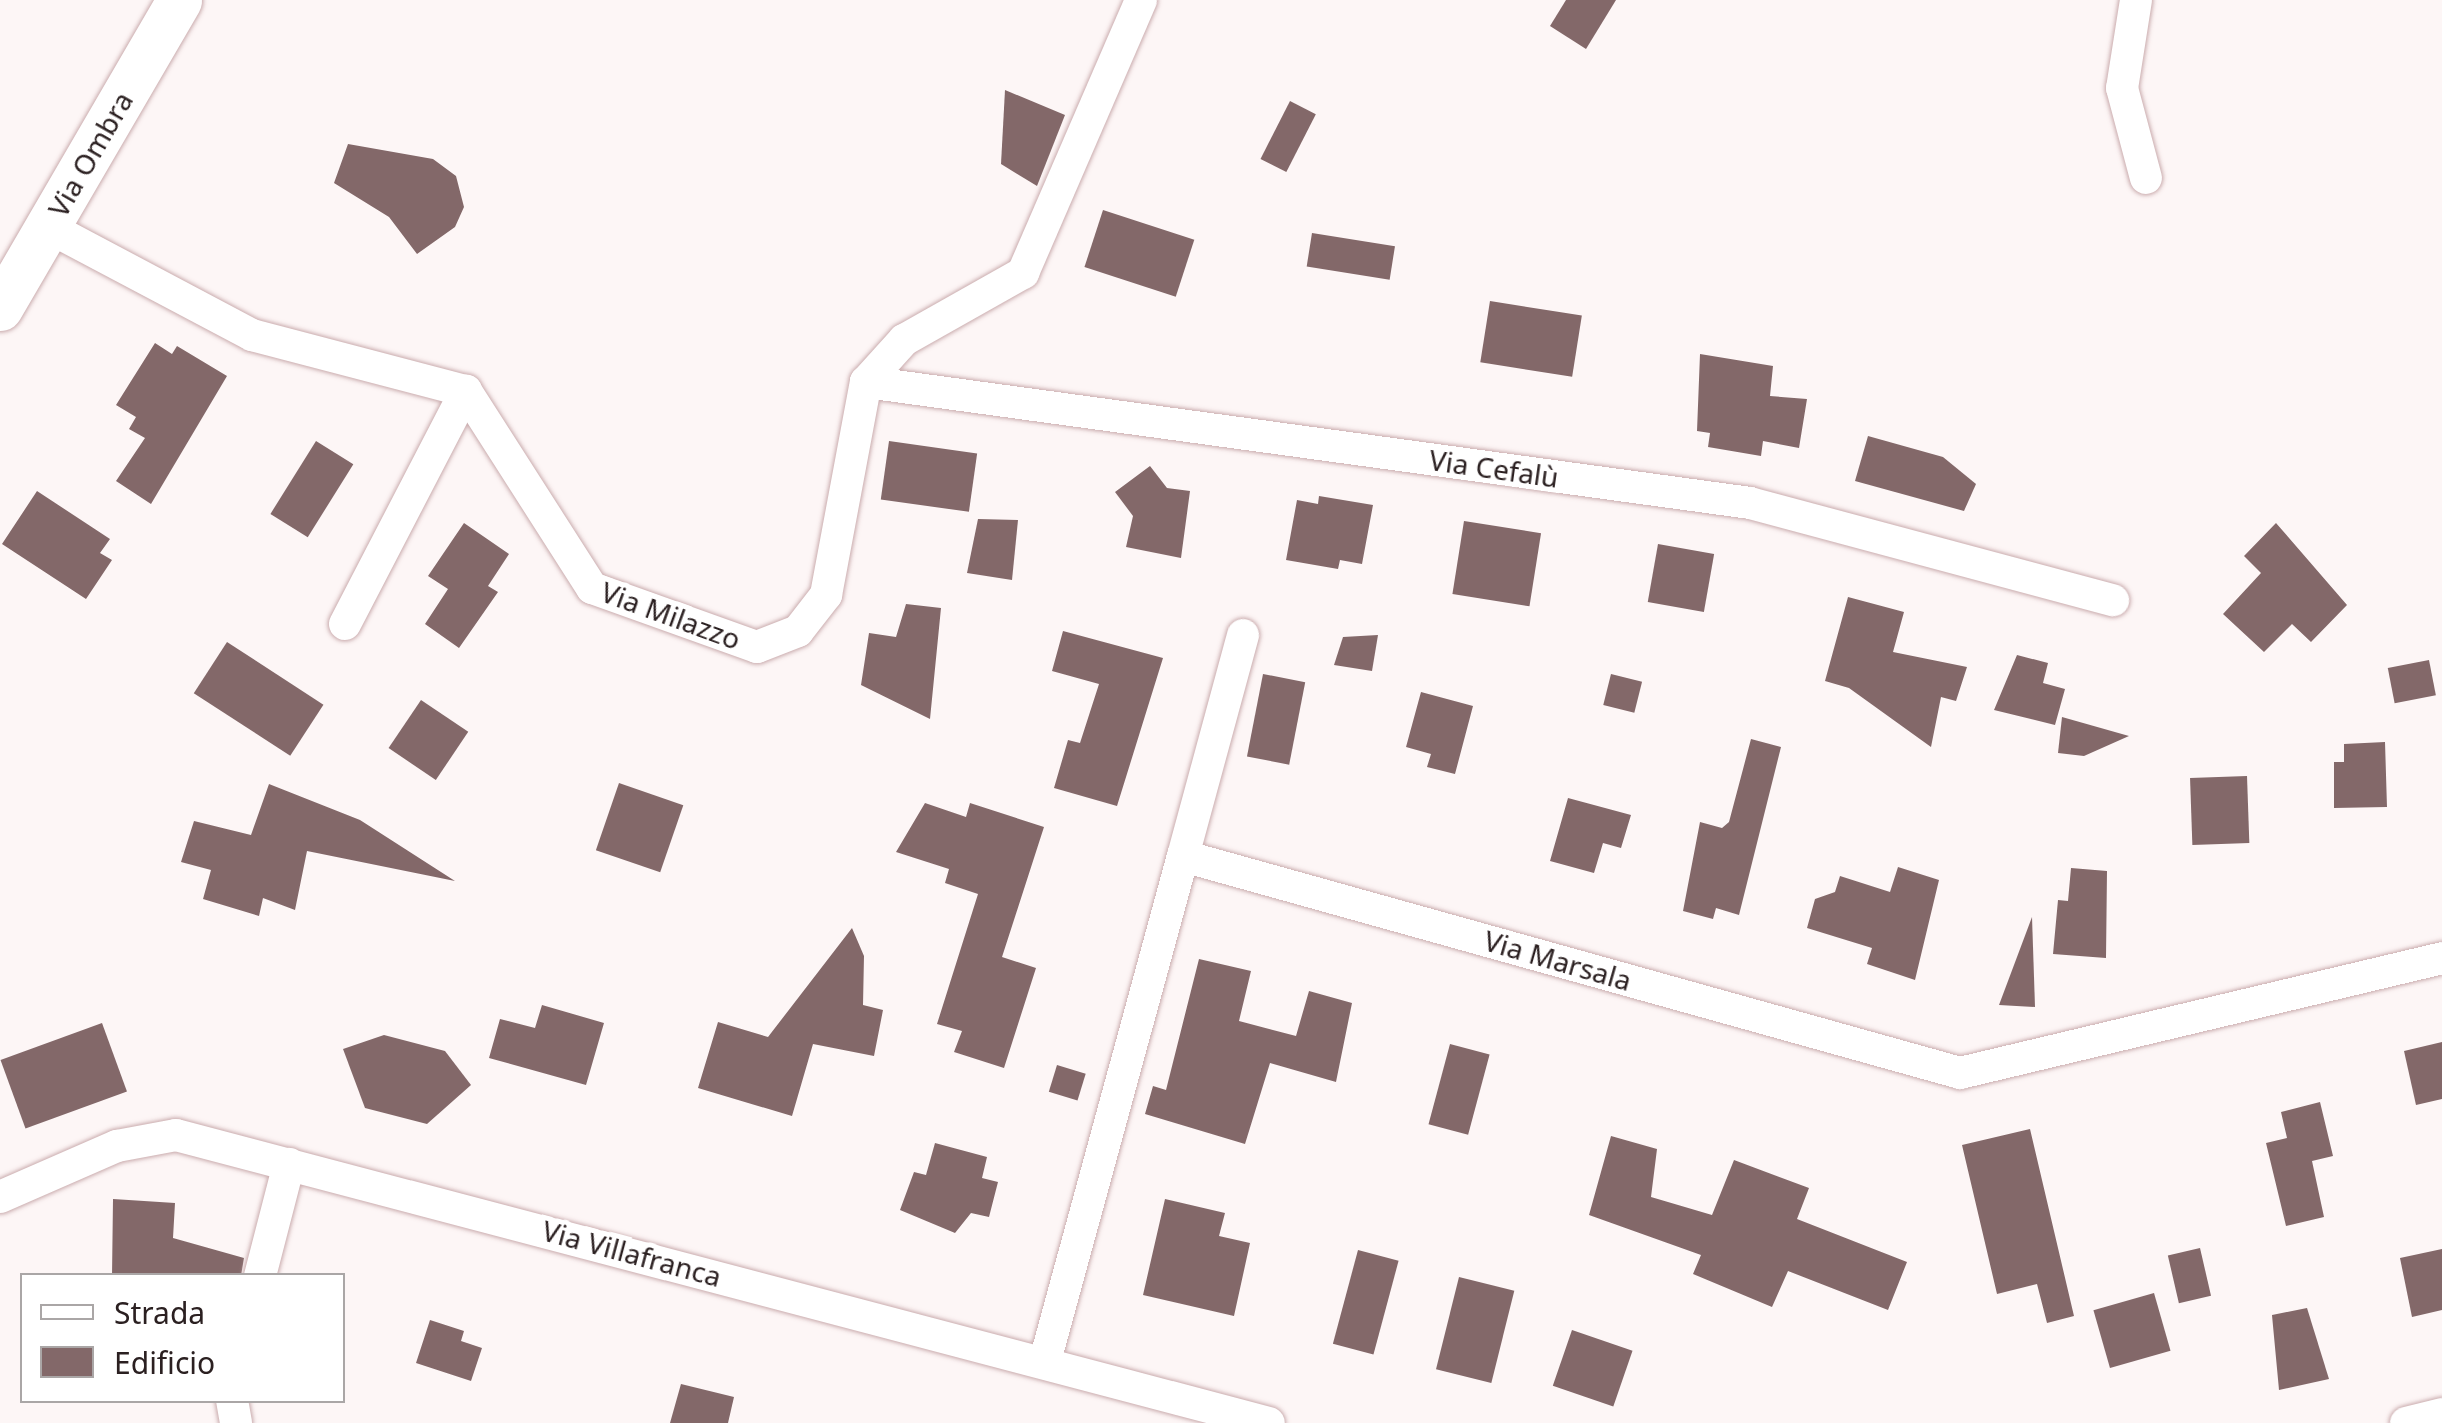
<!DOCTYPE html>
<meta charset="utf-8">
<style>
body{margin:0}
#map{position:relative;width:2442px;height:1423px;overflow:hidden;background:#fdf6f6;font-family:"Noto Sans",sans-serif}
div>[style]{position:absolute}
.building>*{inset:0;background:#836869;transform-origin:0 0}
.roads{filter:drop-shadow(0 0 2px #caacae) drop-shadow(0 0 2px #caacae)}
.street>*{height:32px;margin:-16px;padding:0 16px;transform-origin:16px;border-radius:16px;background:#fff}
.secondary>*{height:45px;margin:-22.5px;padding:0 22.5px;transform-origin:22.5px;border-radius:22.5px;background:#fff}
span{translate:-50% -50%;white-space:nowrap;text-align:center;line-height:1.15;-webkit-text-stroke:10px #fff;paint-order:stroke}
.street-label{font-size:28px;color:#2b2021}
.legend{position:absolute;left:20px;top:1273px;width:325px;height:130px;box-sizing:border-box;background:#fff;border:2px solid #aaa6a6;margin:0;padding:12px 18px;list-style:none;font-size:30px;color:#2b2021}
.legend li{display:flex;align-items:center;gap:20px;height:50px}
.legend b{width:50px;border:2px solid #aaa6a6}
</style>
<div id="map">
<div class="building">
<div style="clip-path:polygon(1566px 0,1616px 0,1586px 49px,1550px 26px)"></div>
<div style="clip-path:polygon(1005px 90px,1065px 115px,1037px 186px,1001px 164px)"></div>
<div style="left:1290px;top:101px;width:29px;height:65px;rotate:27deg"></div>
<div style="clip-path:polygon(348px 144px,433px 159px,456px 176px,464px 207px,455px 227px,417px 254px,389px 217px,334px 183px)"></div>
<div style="left:1103px;top:210px;width:96px;height:60px;rotate:18deg"></div>
<div style="left:1312px;top:233px;width:84px;height:34px;rotate:9deg"></div>
<div style="left:1490px;top:301px;width:93px;height:62px;rotate:9deg"></div>
<div style="clip-path:polygon(155px 343px,172px 354px,177px 346px,227px 376px,151px 504px,116px 481px,145px 438px,129px 429px,136px 417px,116px 405px)"></div>
<div style="clip-path:polygon(1700px 354px,1773px 366px,1770px 396px,1807px 399px,1799px 448px,1763px 441px,1761px 456px,1708px 447px,1710px 433px,1697px 431px)"></div>
<div style="clip-path:polygon(1868px 436px,1943px 457px,1976px 484px,1964px 511px,1855px 481px)"></div>
<div style="left:316px;top:441px;width:44px;height:86px;rotate:32deg"></div>
<div style="left:889px;top:441px;width:89px;height:59px;rotate:8deg"></div>
<div style="clip-path:polygon(1150px 466px,1167px 488px,1190px 491px,1181px 558px,1126px 547px,1133px 516px,1115px 492px)"></div>
<div style="clip-path:polygon(37px 491px,110px 539px,100px 553px,112px 560px,86px 599px,2px 544px)"></div>
<div style="clip-path:polygon(1319px 496px,1373px 505px,1362px 564px,1340px 560px,1338px 569px,1286px 560px,1297px 500px,1318px 504px)"></div>
<div style="clip-path:polygon(978px 519px,1018px 520px,1012px 580px,967px 573px)"></div>
<div style="left:1464px;top:521px;width:78px;height:74px;rotate:9deg"></div>
<div style="clip-path:polygon(464px 523px,509px 554px,488px 586px,498px 592px,459px 648px,425px 624px,448px 589px,428px 576px)"></div>
<div style="clip-path:polygon(2276px 523px,2347px 605px,2311px 642px,2292px 624px,2264px 652px,2223px 614px,2261px 573px,2244px 556px)"></div>
<div style="left:1658px;top:544px;width:57px;height:59px;rotate:10deg"></div>
<div style="clip-path:polygon(1848px 597px,1904px 612px,1893px 652px,1967px 667px,1956px 701px,1941px 697px,1931px 747px,1849px 688px,1825px 681px)"></div>
<div style="clip-path:polygon(906px 604px,941px 608px,930px 719px,861px 685px,869px 633px,896px 637px)"></div>
<div style="clip-path:polygon(1063px 631px,1163px 658px,1117px 806px,1054px 788px,1068px 740px,1080px 743px,1099px 684px,1052px 671px)"></div>
<div style="clip-path:polygon(1378px 635px,1372px 671px,1334px 665px,1343px 637px)"></div>
<div style="left:227px;top:642px;width:115px;height:61px;rotate:33deg"></div>
<div style="clip-path:polygon(2017px 655px,2048px 663px,2043px 683px,2065px 689px,2055px 725px,1994px 710px)"></div>
<div style="left:2429px;top:660px;width:36px;height:42px;rotate:79deg"></div>
<div style="left:1263px;top:674px;width:43px;height:84px;rotate:11deg"></div>
<div style="left:1611px;top:674px;width:32px;height:32px;rotate:14deg"></div>
<div style="clip-path:polygon(1421px 692px,1473px 706px,1455px 774px,1427px 767px,1431px 754px,1406px 747px)"></div>
<div style="left:421px;top:700px;width:57px;height:58px;rotate:34deg"></div>
<div style="clip-path:polygon(2062px 717px,2129px 736px,2084px 756px,2058px 753px)"></div>
<div style="clip-path:polygon(1751px 739px,1781px 747px,1739px 915px,1716px 908px,1713px 919px,1683px 911px,1700px 822px,1722px 828px,1729px 822px)"></div>
<div style="clip-path:polygon(2385px 742px,2387px 807px,2334px 808px,2334px 762px,2344px 762px,2344px 744px)"></div>
<div style="left:2247px;top:776px;width:67px;height:57px;rotate:88deg"></div>
<div style="left:619px;top:783px;width:68px;height:71px;rotate:19deg"></div>
<div style="clip-path:polygon(269px 784px,360px 820px,455px 881px,307px 851px,295px 910px,263px 898px,259px 916px,203px 899px,211px 870px,181px 862px,194px 821px,251px 835px)"></div>
<div style="clip-path:polygon(1568px 798px,1631px 815px,1621px 848px,1603px 843px,1594px 873px,1550px 861px)"></div>
<div style="clip-path:polygon(925px 803px,966px 817px,970px 803px,1044px 827px,1002px 957px,1036px 968px,1004px 1068px,954px 1052px,962px 1031px,937px 1024px,978px 894px,945px 883px,949px 869px,896px 852px)"></div>
<div style="clip-path:polygon(1898px 867px,1939px 880px,1915px 980px,1867px 964px,1872px 948px,1807px 928px,1815px 899px,1835px 892px,1840px 876px,1890px 892px)"></div>
<div style="clip-path:polygon(2071px 868px,2107px 871px,2106px 958px,2053px 954px,2058px 900px,2068px 901px)"></div>
<div style="clip-path:polygon(2032px 917px,2035px 1007px,1999px 1005px)"></div>
<div style="clip-path:polygon(852px 928px,864px 956px,863px 1005px,883px 1010px,874px 1056px,813px 1044px,792px 1116px,698px 1088px,718px 1022px,768px 1037px)"></div>
<div style="clip-path:polygon(1199px 959px,1251px 971px,1239px 1021px,1296px 1036px,1309px 991px,1352px 1003px,1336px 1082px,1270px 1063px,1245px 1144px,1145px 1114px,1153px 1086px,1166px 1090px)"></div>
<div style="clip-path:polygon(542px 1005px,604px 1023px,586px 1085px,489px 1058px,500px 1019px,535px 1028px)"></div>
<div style="left:102px;top:1023px;width:73px;height:108px;rotate:70deg"></div>
<div style="clip-path:polygon(384px 1035px,445px 1051px,471px 1085px,427px 1124px,365px 1108px,343px 1049px)"></div>
<div style="clip-path:polygon(2442px 1042px,2442px 1099px,2416px 1105px,2404px 1051px)"></div>
<div style="left:1450px;top:1044px;width:41px;height:83px;rotate:15deg"></div>
<div style="left:1057px;top:1065px;width:30px;height:28px;rotate:17deg"></div>
<div style="clip-path:polygon(2320px 1102px,2333px 1156px,2312px 1161px,2324px 1217px,2286px 1226px,2266px 1143px,2287px 1138px,2281px 1112px)"></div>
<div style="clip-path:polygon(2030px 1129px,2074px 1316px,2047px 1323px,2037px 1284px,1997px 1294px,1962px 1145px)"></div>
<div style="clip-path:polygon(1611px 1136px,1657px 1149px,1651px 1197px,1712px 1215px,1734px 1160px,1809px 1188px,1797px 1219px,1907px 1262px,1888px 1310px,1788px 1271px,1772px 1307px,1693px 1274px,1701px 1255px,1589px 1215px)"></div>
<div style="clip-path:polygon(935px 1143px,987px 1157px,982px 1178px,998px 1182px,989px 1217px,971px 1213px,955px 1233px,900px 1210px,914px 1172px,926px 1175px)"></div>
<div style="clip-path:polygon(113px 1199px,175px 1203px,173px 1238px,244px 1258px,241px 1276px,112px 1276px)"></div>
<div style="clip-path:polygon(1165px 1199px,1225px 1213px,1219px 1236px,1250px 1243px,1234px 1316px,1143px 1295px)"></div>
<div style="left:2200px;top:1248px;width:49px;height:33px;rotate:77deg"></div>
<div style="clip-path:polygon(2442px 1249px,2442px 1310px,2412px 1317px,2400px 1258px)"></div>
<div style="left:1358px;top:1250px;width:42px;height:97px;rotate:15deg"></div>
<div style="left:1459px;top:1277px;width:57px;height:95px;rotate:14deg"></div>
<div style="left:2154px;top:1293px;width:60px;height:63px;rotate:74deg"></div>
<div style="clip-path:polygon(2307px 1308px,2329px 1379px,2279px 1390px,2272px 1315px)"></div>
<div style="clip-path:polygon(430px 1320px,464px 1331px,461px 1341px,482px 1348px,471px 1381px,416px 1363px)"></div>
<div style="left:1572px;top:1330px;width:64px;height:59px;rotate:19deg"></div>
<div style="clip-path:polygon(681px 1384px,734px 1397px,728px 1423px,670px 1423px)"></div>
</div>
<div class="roads">
<div class="street">
<div style="left:2136px;top:0;width:89px;rotate:99deg"></div>
<div style="left:2122px;top:88px;width:93px;rotate:75.1deg"></div>
<div style="left:48px;top:227px;width:231px;rotate:27.9deg"></div>
<div style="left:252px;top:335px;width:221px;rotate:14.7deg"></div>
<div style="left:466px;top:391px;width:234px;rotate:57.4deg"></div>
<div style="left:592px;top:588px;width:175px;rotate:19.7deg"></div>
<div style="left:757px;top:647px;width:44px;rotate:-21.3deg"></div>
<div style="left:798px;top:631px;width:46px;rotate:-52.1deg"></div>
<div style="left:826px;top:595px;width:217px;rotate:-79.4deg"></div>
<div style="left:866px;top:382px;width:57px;rotate:-47.9deg"></div>
<div style="left:904px;top:340px;width:137px;rotate:-29.4deg"></div>
<div style="left:1023px;top:273px;width:297px;rotate:-66.6deg"></div>
<div style="left:866px;top:382px;width:892px;rotate:7.79deg"></div>
<div style="left:1750px;top:503px;width:376px;rotate:15deg"></div>
<div style="left:345px;top:624px;width:263px;rotate:-62.6deg"></div>
<div style="left:1183px;top:856px;width:229px;rotate:-74.8deg"></div>
<div style="left:0;top:1197px;width:128px;rotate:-23.6deg"></div>
<div style="left:117px;top:1146px;width:60px;rotate:-10.6deg"></div>
<div style="left:176px;top:1135px;width:1130px;rotate:14.76deg"></div>
<div style="left:260px;top:1276px;width:116px;rotate:-75.5deg"></div>
<div style="left:1045px;top:1361px;width:524px;rotate:-74.72deg"></div>
<div style="left:1183px;top:856px;width:807px;rotate:15.6deg"></div>
<div style="left:1960px;top:1073px;width:496px;rotate:-13.4deg"></div>
<div style="left:232px;top:1400px;width:23px;rotate:80deg"></div>
<div style="left:2406px;top:1423px;width:37px;rotate:-14deg"></div>
</div>
<div class="secondary">
<div style="left:0;top:308px;width:356px;rotate:-59.8deg"></div>
</div>
</div>
<div class="street-label">
<span style="left:90px;top:154px;rotate:-60deg">Via Ombra</span>
<span style="left:1494px;top:468px;rotate:8deg">Via Cefalù</span>
<span style="left:671px;top:615px;rotate:20deg">Via Milazzo</span>
<span style="left:1558px;top:960px;rotate:16deg">Via Marsala</span>
<span style="left:632px;top:1253px;rotate:15deg">Via Villafranca</span>
</div>
<ul class="legend">
<li><b style="height:12px;background:#fff"></b>Strada</li>
<li><b style="height:28px;background:#836869"></b>Edificio</li>
</ul>
</div>
